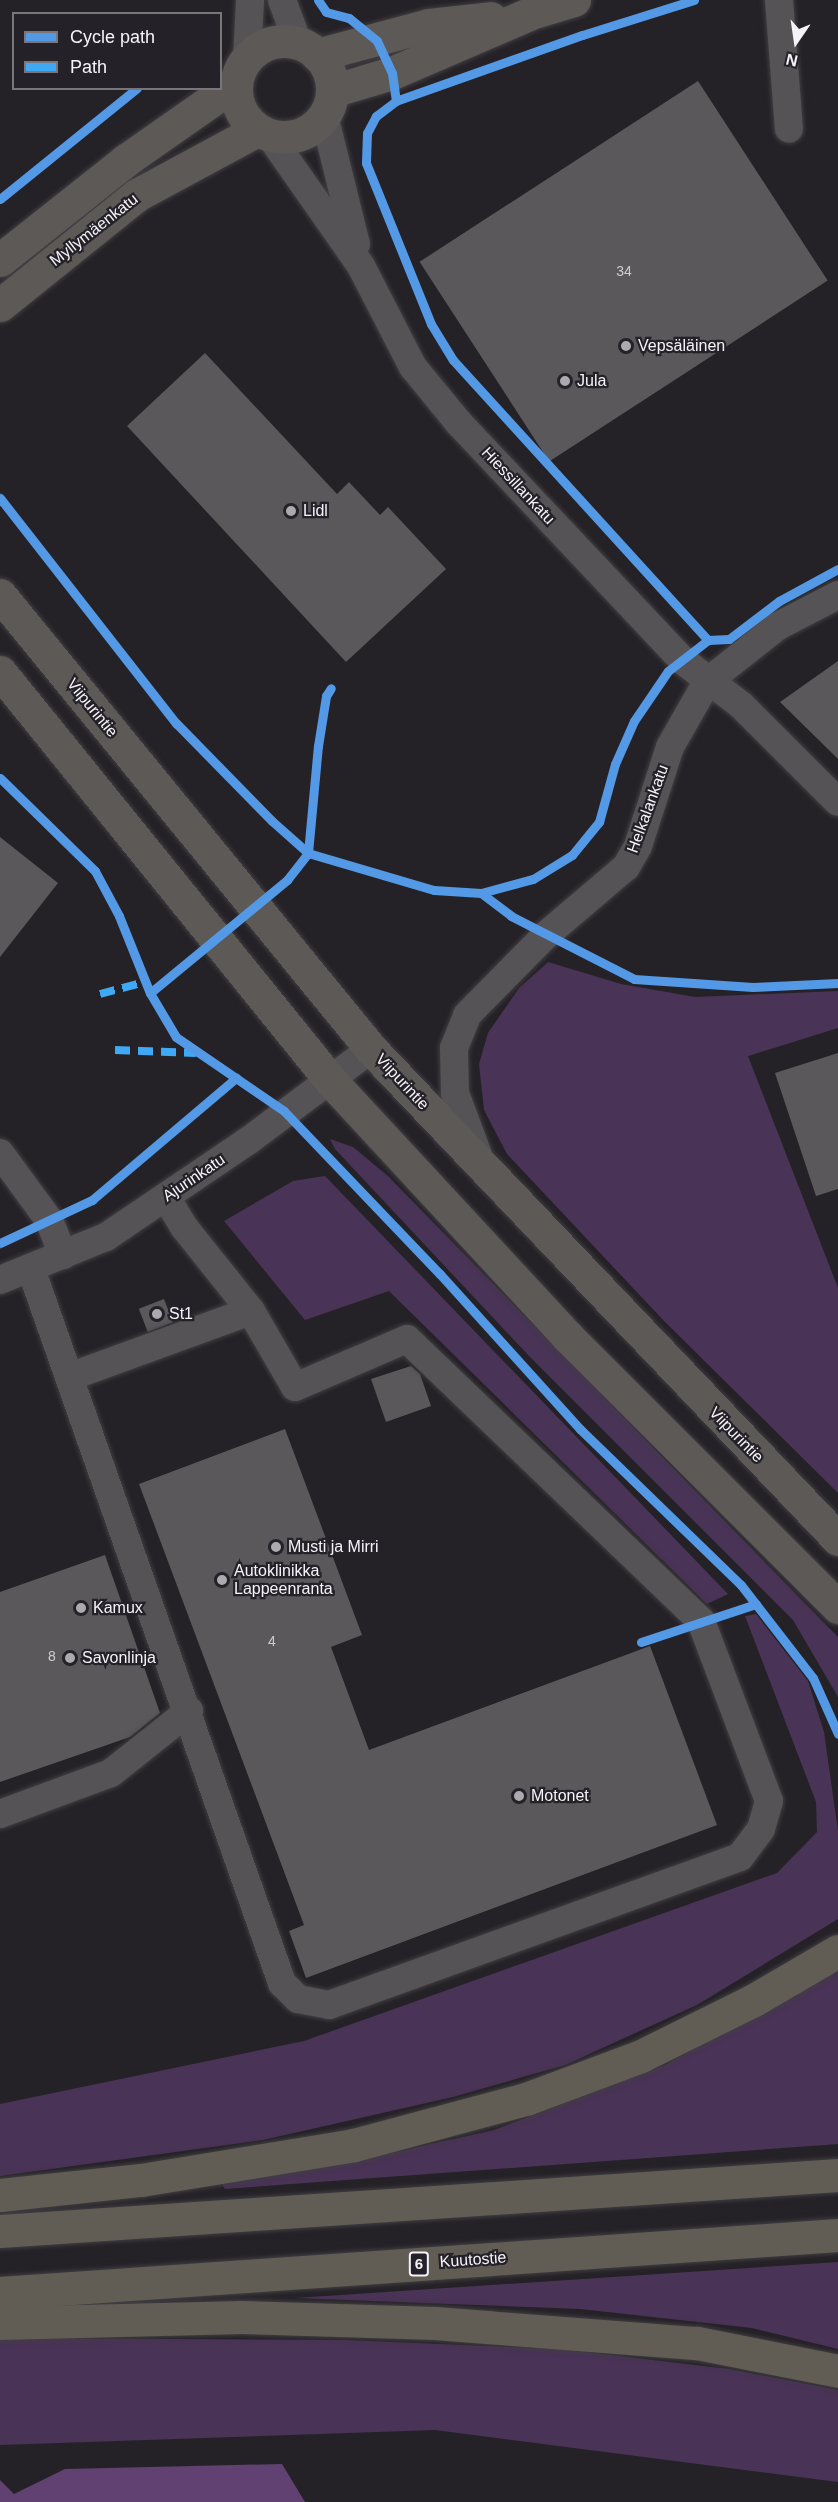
<!DOCTYPE html>
<meta charset="utf-8">
<style>
body{margin:0}
#map{position:relative;width:838px;height:2502px;overflow:hidden;background:#252227;font-family:Helvetica,sans-serif}
div>[style]{position:absolute}
.green>*{inset:0;background:#493356}
.forest>*{inset:0;background:#604171}
.building>*{inset:0;background:#5b585c;transform-origin:0 0}
.roads{filter:drop-shadow(0 0 2px #403e42) drop-shadow(0 0 2px #403e42)}
.minor>*{height:28px;margin:-14px;padding:0 14px;transform-origin:14px;border-radius:14px;background:#555356}
.major>*{height:33px;margin:-16.5px;padding:0 16.5px;transform-origin:16.5px;border-radius:16.5px;background:#5d5956}
.major>.ring{margin:-16.5px;padding:0;box-sizing:content-box;background:none;border:33px solid #5d5956;border-radius:50%}
.highway>*{height:33px;margin:-16.5px;padding:0 16.5px;transform-origin:16.5px;border-radius:16.5px;background:#615d55}
.quiet>*{height:8px;margin-top:-4px;transform-origin:0;background:repeating-linear-gradient(90deg,#3fa9f5 0 15px,transparent 0 23px)}
.cycleway>*{height:9px;margin:-4.5px;padding:0 4.5px;transform-origin:4.5px;border-radius:4.5px;background:#5399e6}
.dots>*{width:16px;height:16px;translate:-50% -50%;box-sizing:border-box;border:3px solid #252128;border-radius:50%}
span{translate:-50% -50%;white-space:nowrap;text-align:center;line-height:1.15;-webkit-text-stroke:4.5px #252128;paint-order:stroke}
.number-label{font-size:14px;color:#cfccd1}
.number-label span{-webkit-text-stroke-width:0}
.shield-label span{padding:2px 4px;background:#252128;border:2px solid;border-radius:4px;-webkit-text-stroke-width:0}
.shield-label{font-size:15px;color:#f6f3f8;font-weight:700}
.street-label{font-size:16px;color:#f6f3f8}
.poi-label{font-size:16px;color:#f6f3f8}
.left{translate:0 -50%;text-align:left}
.legend{position:absolute;left:12px;top:12px;width:210px;height:78px;box-sizing:border-box;background:#252128;border:2px solid #79757b;margin:0;padding:8px 10px;list-style:none;font-size:18px;color:#f6f3f8}
.legend li{display:flex;align-items:center;gap:12px;height:30px}
.legend b{width:30px;border:2px solid #79757b}
.north{position:absolute;left:766px;top:12px;width:60px;height:60px;-webkit-text-stroke:4px #252128;paint-order:stroke;rotate:193deg;font-size:16px;font-weight:700;line-height:24px;text-align:center;color:#f6f3f8}
.north::after{content:'';display:block;margin:auto;width:21px;height:27px;background:#f6f3f8;clip-path:polygon(50% 0,100% 100%,50% 72%,0 100%)}
</style>
<div id="map">
<div class="green">
<div style="clip-path:polygon(548px 962px,621px 984px,695px 997px,838px 991px,838px 1028px,748px 1056px,838px 1288px,838px 1493px,664px 1321px,507px 1154px,484px 1110px,479px 1064px,488px 1033px,519px 988px)"></div>
<div style="clip-path:polygon(330px 1139px,353px 1147px,388px 1176px,838px 1637px,838px 1697px,793px 1620px,530px 1357px,335px 1149px)"></div>
<div style="clip-path:polygon(325px 1176px,728px 1594px,707px 1604px,389px 1291px,305px 1320px,224px 1221px,293px 1181px)"></div>
<div style="clip-path:polygon(756px 1614px,808px 1681px,824px 1732px,838px 1831px,838px 1919px,697px 2005px,565px 2065px,453px 2097px,263px 2140px,0 2176px,0 2104px,304px 2041px,777px 1873px,817px 1832px,816px 1802px,745px 1616px)"></div>
<div style="clip-path:polygon(838px 1969px,838px 2144px,225px 2189px,221px 2182px,338px 2165px,494px 2130px,665px 2065px)"></div>
<div style="clip-path:polygon(838px 2262px,838px 2349px,752px 2328px,580px 2309px,295px 2298px)"></div>
<div style="clip-path:polygon(0 2338px,344px 2340px,559px 2349px,729px 2369px,838px 2390px,838px 2482px,435px 2430px,0 2445px)"></div>
</div>
<div class="forest">
<div style="clip-path:polygon(282px 2464px,305px 2502px,0 2502px,0 2480px,14px 2494px,65px 2469px)"></div>
</div>
<div class="building">
<div style="left:698px;top:81px;width:238px;height:332px;rotate:57deg"></div>
<div style="clip-path:polygon(205px 353px,337px 494px,349px 482px,380px 515px,388px 507px,446px 569px,346px 662px,127px 426px)"></div>
<div style="clip-path:polygon(838px 661px,838px 759px,780px 702px)"></div>
<div style="clip-path:polygon(0 837px,58px 883px,0 957px)"></div>
<div style="clip-path:polygon(838px 1053px,838px 1189px,816px 1196px,775px 1073px)"></div>
<div style="left:164px;top:1299px;width:25px;height:27px;rotate:69deg"></div>
<div style="clip-path:polygon(411px 1366px,420px 1374px,431px 1406px,386px 1422px,371px 1379px)"></div>
<div style="clip-path:polygon(285px 1429px,362px 1635px,331px 1647px,369px 1750px,650px 1646px,717px 1825px,306px 1978px,289px 1931px,304px 1925px,139px 1484px)"></div>
<div style="clip-path:polygon(105px 1555px,160px 1713px,130px 1737px,0 1782px,0 1592px)"></div>
</div>
<div class="roads">
<div class="minor">
<div style="left:282px;top:0;width:46px;rotate:69.6deg"></div>
<div style="left:779px;top:0;width:129px;rotate:85.6deg"></div>
<div style="left:247px;top:58px;width:58px;rotate:-87deg"></div>
<div style="left:324px;top:115px;width:133px;rotate:76.1deg"></div>
<div style="left:270px;top:136px;width:159px;rotate:55deg"></div>
<div style="left:361px;top:266px;width:114px;rotate:62.8deg"></div>
<div style="left:413px;top:367px;width:71px;rotate:50.7deg"></div>
<div style="left:458px;top:422px;width:327px;rotate:46.7deg"></div>
<div style="left:682px;top:660px;width:74px;rotate:37.3deg"></div>
<div style="left:741px;top:705px;width:137px;rotate:45deg"></div>
<div style="left:0;top:1153px;width:83px;rotate:53.8deg"></div>
<div style="left:49px;top:1220px;width:38px;rotate:68deg"></div>
<div style="left:481px;top:1163px;width:75px;rotate:-110.4deg"></div>
<div style="left:455px;top:1093px;width:45px;rotate:-91.3deg"></div>
<div style="left:454px;top:1048px;width:35px;rotate:-68deg"></div>
<div style="left:467px;top:1015px;width:112px;rotate:-45.4deg"></div>
<div style="left:546px;top:935px;width:105px;rotate:-40.4deg"></div>
<div style="left:626px;top:867px;width:24px;rotate:-60deg"></div>
<div style="left:638px;top:846px;width:104px;rotate:-72.1deg"></div>
<div style="left:670px;top:747px;width:75px;rotate:-60.4deg"></div>
<div style="left:707px;top:682px;width:90px;rotate:-38.3deg"></div>
<div style="left:778px;top:626px;width:68px;rotate:-27.3deg"></div>
<div style="left:31px;top:1269px;width:757px;rotate:70.63deg"></div>
<div style="left:282px;top:1983px;width:23px;rotate:45deg"></div>
<div style="left:298px;top:1999px;width:32px;rotate:11deg"></div>
<div style="left:329px;top:2005px;width:437px;rotate:-19.8deg"></div>
<div style="left:740px;top:1857px;width:35px;rotate:-53deg"></div>
<div style="left:761px;top:1829px;width:29px;rotate:-74deg"></div>
<div style="left:769px;top:1801px;width:192px;rotate:-110.7deg"></div>
<div style="left:701px;top:1621px;width:407px;rotate:-136.2deg"></div>
<div style="left:407px;top:1339px;width:122px;rotate:156.8deg"></div>
<div style="left:295px;top:1387px;width:88px;rotate:-120.1deg"></div>
<div style="left:0;top:1280px;width:114px;rotate:-22.1deg"></div>
<div style="left:106px;top:1237px;width:171px;rotate:-34.1deg"></div>
<div style="left:248px;top:1141px;width:154px;rotate:-36.8deg"></div>
<div style="left:72px;top:1376px;width:190px;rotate:-20deg"></div>
<div style="left:251px;top:1311px;width:107px;rotate:-128.6deg"></div>
<div style="left:184px;top:1227px;width:35px;rotate:-121deg"></div>
<div style="left:0;top:1814px;width:118px;rotate:-20.3deg"></div>
<div style="left:111px;top:1773px;width:100px;rotate:-38.5deg"></div>
</div>
<div class="major">
<div class="ring" style="left:236px;top:41px;width:63px;height:63px"></div>
<div style="left:317px;top:55px;width:116px;rotate:-15deg"></div>
<div style="left:429px;top:25px;width:62px;rotate:-6.4deg"></div>
<div style="left:332px;top:91px;width:63px;rotate:-16.7deg"></div>
<div style="left:392px;top:73px;width:151px;rotate:-23.3deg"></div>
<div style="left:531px;top:13px;width:45px;rotate:-16.8deg"></div>
<div style="left:0;top:260px;width:161px;rotate:-38.4deg"></div>
<div style="left:126px;top:160px;width:134px;rotate:-35deg"></div>
<div style="left:0;top:305px;width:176px;rotate:-38.8deg"></div>
<div style="left:137px;top:195px;width:136px;rotate:-28.4deg"></div>
<div style="left:0;top:595px;width:586px;rotate:50.74deg"></div>
<div style="left:371px;top:1049px;width:677px;rotate:46.38deg"></div>
<div style="left:0;top:672px;width:526px;rotate:51.02deg"></div>
<div style="left:331px;top:1081px;width:349px;rotate:47.2deg"></div>
<div style="left:568px;top:1337px;width:382px;rotate:45deg"></div>
</div>
<div class="highway">
<div style="left:0;top:2195px;width:142px;rotate:-6.1deg"></div>
<div style="left:141px;top:2180px;width:216px;rotate:-9.3deg"></div>
<div style="left:354px;top:2145px;width:178px;rotate:-15deg"></div>
<div style="left:526px;top:2099px;width:123px;rotate:-20.5deg"></div>
<div style="left:641px;top:2056px;width:126px;rotate:-26.4deg"></div>
<div style="left:754px;top:2000px;width:97px;rotate:-30.3deg"></div>
<div style="left:0;top:2231px;width:840px;rotate:-3.82deg"></div>
<div style="left:0;top:2293px;width:840px;rotate:-3.96deg"></div>
<div style="left:0;top:2323px;width:242px;rotate:-1.4deg"></div>
<div style="left:242px;top:2317px;width:193px;rotate:1.8deg"></div>
<div style="left:435px;top:2323px;width:263px;rotate:4.4deg"></div>
<div style="left:697px;top:2343px;width:144px;rotate:11.2deg"></div>
</div>
</div>
<div class="quiet">
<div style="left:100px;top:994px;width:47px;rotate:-14.9deg"></div>
<div style="left:115px;top:1050px;width:81px;rotate:2.1deg"></div>
</div>
<div class="cycleway">
<div style="left:318px;top:0;width:14px;rotate:56deg"></div>
<div style="left:326px;top:12px;width:24px;rotate:15deg"></div>
<div style="left:349px;top:18px;width:36px;rotate:39deg"></div>
<div style="left:377px;top:41px;width:35px;rotate:65deg"></div>
<div style="left:392px;top:73px;width:28px;rotate:82deg"></div>
<div style="left:694px;top:0;width:117px;rotate:162.6deg"></div>
<div style="left:582px;top:35px;width:197px;rotate:160.5deg"></div>
<div style="left:396px;top:101px;width:25px;rotate:143deg"></div>
<div style="left:376px;top:116px;width:19px;rotate:118deg"></div>
<div style="left:367px;top:133px;width:30px;rotate:92deg"></div>
<div style="left:366px;top:163px;width:174px;rotate:68deg"></div>
<div style="left:431px;top:324px;width:42px;rotate:58.6deg"></div>
<div style="left:453px;top:360px;width:379px;rotate:47.7deg"></div>
<div style="left:0;top:199px;width:176px;rotate:-39deg"></div>
<div style="left:0;top:498px;width:286px;rotate:52deg"></div>
<div style="left:176px;top:723px;width:137px;rotate:45.6deg"></div>
<div style="left:272px;top:821px;width:48px;rotate:41.6deg"></div>
<div style="left:308px;top:853px;width:131px;rotate:16.4deg"></div>
<div style="left:434px;top:890px;width:47px;rotate:3.7deg"></div>
<div style="left:481px;top:893px;width:54px;rotate:-15.1deg"></div>
<div style="left:533px;top:879px;width:46px;rotate:-31.6deg"></div>
<div style="left:572px;top:855px;width:43px;rotate:-50.7deg"></div>
<div style="left:599px;top:822px;width:60px;rotate:-74.6deg"></div>
<div style="left:615px;top:764px;width:47px;rotate:-66.2deg"></div>
<div style="left:634px;top:721px;width:60px;rotate:-55.8deg"></div>
<div style="left:668px;top:671px;width:51px;rotate:-37.8deg"></div>
<div style="left:708px;top:640px;width:21px;rotate:-3deg"></div>
<div style="left:729px;top:639px;width:63px;rotate:-37.2deg"></div>
<div style="left:779px;top:601px;width:67px;rotate:-28.5deg"></div>
<div style="left:0;top:778px;width:133px;rotate:44.4deg"></div>
<div style="left:95px;top:871px;width:51px;rotate:61.9deg"></div>
<div style="left:119px;top:916px;width:83px;rotate:68.1deg"></div>
<div style="left:150px;top:993px;width:51px;rotate:59.4deg"></div>
<div style="left:176px;top:1037px;width:131px;rotate:34.4deg"></div>
<div style="left:284px;top:1111px;width:226px;rotate:46.3deg"></div>
<div style="left:440px;top:1274px;width:209px;rotate:47.9deg"></div>
<div style="left:580px;top:1429px;width:224px;rotate:44.1deg"></div>
<div style="left:741px;top:1585px;width:118px;rotate:52.3deg"></div>
<div style="left:813px;top:1678px;width:61px;rotate:65.9deg"></div>
<div style="left:481px;top:893px;width:38px;rotate:37deg"></div>
<div style="left:511px;top:916px;width:138px;rotate:27.1deg"></div>
<div style="left:634px;top:979px;width:119px;rotate:3.8deg"></div>
<div style="left:753px;top:987px;width:85px;rotate:-2.7deg"></div>
<div style="left:150px;top:993px;width:178px;rotate:-39.5deg"></div>
<div style="left:287px;top:880px;width:34px;rotate:-52deg"></div>
<div style="left:308px;top:853px;width:107px;rotate:-84.7deg"></div>
<div style="left:318px;top:746px;width:51px;rotate:-80.9deg"></div>
<div style="left:326px;top:696px;width:9px;rotate:-58deg"></div>
<div style="left:0;top:1243px;width:102px;rotate:-25.1deg"></div>
<div style="left:92px;top:1200px;width:189px;rotate:-40.3deg"></div>
<div style="left:641px;top:1642px;width:121px;rotate:-18.3deg"></div>
</div>
<div class="dots">
<div style="left:626px;top:346px;background:#adaaaf"></div>
<div style="left:565px;top:381px;background:#adaaaf"></div>
<div style="left:291px;top:511px;background:#adaaaf"></div>
<div style="left:157px;top:1314px;background:#adaaaf"></div>
<div style="left:276px;top:1547px;background:#adaaaf"></div>
<div style="left:222px;top:1580px;background:#adaaaf"></div>
<div style="left:81px;top:1608px;background:#adaaaf"></div>
<div style="left:70px;top:1658px;background:#adaaaf"></div>
<div style="left:519px;top:1796px;background:#adaaaf"></div>
</div>
<div class="number-label">
<span style="left:624px;top:271px">34</span>
<span style="left:272px;top:1641px">4</span>
<span style="left:52px;top:1656px">8</span>
</div>
<div class="shield-label">
<span style="left:419px;top:2264px">6</span>
</div>
<div class="street-label">
<span style="left:94px;top:230px;rotate:-38deg">Myllymäenkatu</span>
<span style="left:518px;top:486px;rotate:47deg">Hiessillankatu</span>
<span style="left:92px;top:708px;rotate:51deg">Viipurintie</span>
<span style="left:648px;top:809px;rotate:-70deg">Helkalankatu</span>
<span style="left:402px;top:1082px;rotate:47deg">Viipurintie</span>
<span style="left:194px;top:1178px;rotate:-34deg">Ajurinkatu</span>
<span style="left:736px;top:1435px;rotate:46deg">Viipurintie</span>
<span style="left:473px;top:2260px;rotate:-4deg">Kuutostie</span>
</div>
<div class="poi-label">
<span class="left" style="left:638px;top:346px">Vepsäläinen</span>
<span class="left" style="left:577px;top:381px">Jula</span>
<span class="left" style="left:303px;top:511px">Lidl</span>
<span class="left" style="left:169px;top:1314px">St1</span>
<span class="left" style="left:288px;top:1547px">Musti ja Mirri</span>
<span class="left" style="left:234px;top:1580px">Autoklinikka<br>Lappeenranta</span>
<span class="left" style="left:93px;top:1608px">Kamux</span>
<span class="left" style="left:82px;top:1658px">Savonlinja</span>
<span class="left" style="left:531px;top:1796px">Motonet</span>
</div>
<ul class="legend">
<li><b style="height:8px;background:#5399e6"></b>Cycle path</li>
<li><b style="height:8px;background:#3fa9f5"></b>Path</li>
</ul>
<div class="north">N</div>
</div>
